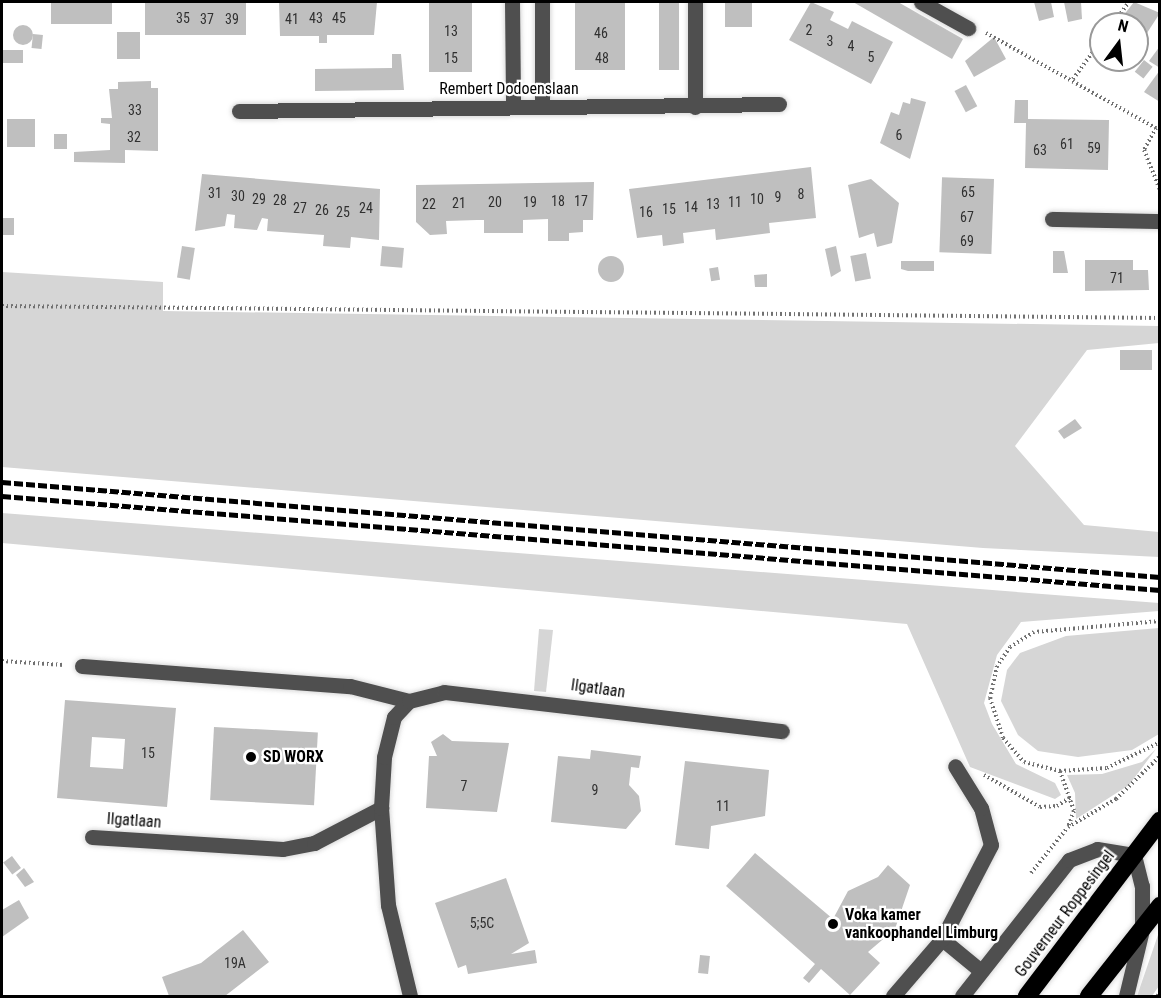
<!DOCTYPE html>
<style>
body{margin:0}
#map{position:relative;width:1161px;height:998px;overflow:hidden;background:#fff;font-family:"Roboto Condensed",sans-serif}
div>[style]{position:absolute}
.green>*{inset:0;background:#d6d6d6}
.building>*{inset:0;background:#bfbfbf;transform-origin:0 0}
.round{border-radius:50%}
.path>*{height:4px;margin-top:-2px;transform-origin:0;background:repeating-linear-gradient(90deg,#717171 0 1.5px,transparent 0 4.5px)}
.roads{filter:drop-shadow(0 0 2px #dbdbdb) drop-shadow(0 0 2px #dbdbdb)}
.minor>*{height:15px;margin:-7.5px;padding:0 7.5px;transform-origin:7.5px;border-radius:7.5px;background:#4f4f4f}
.highway>*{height:18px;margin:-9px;padding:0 9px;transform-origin:9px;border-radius:9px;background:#000}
.rail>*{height:4.5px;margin-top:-2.25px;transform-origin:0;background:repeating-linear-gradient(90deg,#000 0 9px,transparent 0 12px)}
.dots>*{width:16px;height:16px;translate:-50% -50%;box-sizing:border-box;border:3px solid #fff;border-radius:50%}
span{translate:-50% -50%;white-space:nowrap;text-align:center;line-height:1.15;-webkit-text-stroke:4.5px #fff;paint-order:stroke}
.number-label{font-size:14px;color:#303030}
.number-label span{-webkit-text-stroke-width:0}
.street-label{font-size:16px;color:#000}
.poi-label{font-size:16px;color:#000;font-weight:700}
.left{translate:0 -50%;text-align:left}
.frame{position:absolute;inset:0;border:3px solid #000;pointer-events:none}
.north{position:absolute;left:1089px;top:12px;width:60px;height:60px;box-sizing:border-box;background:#fff;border:2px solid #999;border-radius:50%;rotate:15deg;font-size:16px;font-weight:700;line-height:24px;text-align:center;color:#000}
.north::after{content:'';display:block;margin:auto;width:21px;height:27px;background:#000;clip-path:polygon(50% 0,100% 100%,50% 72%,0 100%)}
</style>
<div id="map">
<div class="green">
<div style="clip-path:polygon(2px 272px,163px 282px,163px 311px,1158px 326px,1159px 343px,1087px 350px,1015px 446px,1084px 525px,1159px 532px,1159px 557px,983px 548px,2px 467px)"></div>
<div style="clip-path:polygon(2px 513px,1159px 603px,1159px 611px,1021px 622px,997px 655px,984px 703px,992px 724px,1016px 764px,1055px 783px,1061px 795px,1055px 799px,970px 767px,907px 624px,2px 543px)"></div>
<div style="clip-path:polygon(1159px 628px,1159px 734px,1132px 750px,1078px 757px,1038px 751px,1018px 735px,1001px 701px,1007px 670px,1020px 653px,1066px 636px)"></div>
<div style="clip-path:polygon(539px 629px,553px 630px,546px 692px,534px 691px)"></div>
<div style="clip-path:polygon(1156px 749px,1129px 785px,1076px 819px,1075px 793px,1067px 775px,1102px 774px,1142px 762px)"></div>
<div style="clip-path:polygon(1159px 932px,1159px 986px,1152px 996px,1137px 996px)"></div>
</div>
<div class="building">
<div style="left:51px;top:2px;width:61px;height:22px"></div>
<div style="left:145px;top:2px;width:101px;height:33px"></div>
<div style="clip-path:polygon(279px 2px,377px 2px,374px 35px,327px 35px,327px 43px,319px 43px,319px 36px,280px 36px)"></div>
<div style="left:429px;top:2px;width:43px;height:70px"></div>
<div style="left:575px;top:2px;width:50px;height:68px"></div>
<div style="left:659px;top:2px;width:20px;height:68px"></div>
<div style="left:725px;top:2px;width:27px;height:25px"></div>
<div style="clip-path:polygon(811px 2px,834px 12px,830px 20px,848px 29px,852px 21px,893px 42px,871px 84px,789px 40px)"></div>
<div style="clip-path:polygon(853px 2px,898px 2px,963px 39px,952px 59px)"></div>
<div style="clip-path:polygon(1034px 2px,1051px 2px,1054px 17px,1039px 21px)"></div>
<div style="clip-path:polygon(1064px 2px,1081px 2px,1082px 19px,1068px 22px)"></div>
<div style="clip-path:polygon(1134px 2px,1160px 13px,1147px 33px,1123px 16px)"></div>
<div class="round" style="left:13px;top:25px;width:20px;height:20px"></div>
<div style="left:117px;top:32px;width:23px;height:27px"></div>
<div style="left:33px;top:34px;width:10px;height:14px;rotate:6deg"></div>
<div style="clip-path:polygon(994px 37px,1006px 59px,974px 77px,965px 61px)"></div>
<div style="clip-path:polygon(1160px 46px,1160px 68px,1149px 61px)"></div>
<div style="left:2px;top:50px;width:21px;height:13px"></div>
<div style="clip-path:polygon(392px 54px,401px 54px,404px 90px,315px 91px,315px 69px,392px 68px)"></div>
<div style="left:1144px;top:60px;width:11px;height:15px;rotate:38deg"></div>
<div style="clip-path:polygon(1160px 70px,1160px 102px,1144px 92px)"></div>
<div style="clip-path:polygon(151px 81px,151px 88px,158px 88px,158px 151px,125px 150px,125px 163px,74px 162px,74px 152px,110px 150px,110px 124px,101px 123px,101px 118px,112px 118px,109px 89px,118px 89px,118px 82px)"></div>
<div style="left:966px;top:85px;width:24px;height:13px;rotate:62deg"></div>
<div style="clip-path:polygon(911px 98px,926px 102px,910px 159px,880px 143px,891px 112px,899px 115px,903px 102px,910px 104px)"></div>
<div style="clip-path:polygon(1015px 100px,1028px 100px,1028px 119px,1109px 120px,1108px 170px,1025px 168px,1026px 123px,1014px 123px)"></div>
<div style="left:7px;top:119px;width:28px;height:28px"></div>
<div style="left:54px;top:134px;width:13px;height:15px"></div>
<div style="clip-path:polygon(811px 167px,816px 218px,769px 223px,770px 233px,716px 240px,715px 229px,683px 233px,684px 243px,663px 246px,662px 235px,637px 238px,629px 189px)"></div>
<div style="clip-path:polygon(202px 174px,380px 189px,379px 240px,351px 237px,350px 248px,323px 246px,324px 235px,267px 231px,268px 219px,262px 218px,257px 230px,234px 228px,235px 215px,227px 214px,225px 226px,195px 231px)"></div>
<div style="clip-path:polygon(871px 179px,899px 203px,892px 243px,877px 247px,874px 233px,859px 238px,848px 185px)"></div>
<div style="left:994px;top:179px;width:75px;height:52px;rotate:92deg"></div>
<div style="clip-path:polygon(594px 182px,593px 220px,583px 220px,583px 232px,569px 233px,569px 241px,548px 241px,548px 219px,523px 220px,523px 233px,484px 233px,484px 220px,477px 220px,446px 221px,447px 234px,430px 235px,416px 222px,416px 185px)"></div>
<div style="left:2px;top:218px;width:12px;height:17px"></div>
<div style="left:182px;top:246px;width:13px;height:32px;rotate:9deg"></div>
<div style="left:382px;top:246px;width:22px;height:20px;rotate:5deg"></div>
<div style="clip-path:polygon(836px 246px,841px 271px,831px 277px,825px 249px)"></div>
<div style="clip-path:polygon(1053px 251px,1064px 251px,1068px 273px,1053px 273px)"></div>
<div style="left:866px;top:253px;width:26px;height:16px;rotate:79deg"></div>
<div class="round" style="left:598px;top:256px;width:26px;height:26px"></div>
<div style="clip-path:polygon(1085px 260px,1133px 260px,1133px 270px,1148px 270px,1149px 290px,1085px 291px)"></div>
<div style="clip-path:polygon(901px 261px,934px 261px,934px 271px,908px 271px,901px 269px)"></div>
<div style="left:718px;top:267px;width:13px;height:9px;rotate:81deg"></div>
<div style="clip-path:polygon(767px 274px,767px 287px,755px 287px,754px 275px)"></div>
<div style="left:1120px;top:350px;width:32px;height:20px"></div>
<div style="clip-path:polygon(1075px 419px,1082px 428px,1064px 439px,1058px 431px)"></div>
<div style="clip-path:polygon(evenodd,65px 700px,176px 708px,167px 807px,57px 798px,65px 700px,92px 737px,125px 739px,123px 769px,90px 767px,92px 737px)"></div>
<div style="left:214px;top:727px;width:104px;height:73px;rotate:3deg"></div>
<div style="clip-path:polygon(443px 734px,452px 741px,509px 743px,497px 812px,426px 808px,429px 756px,437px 756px,431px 742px)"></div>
<div style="clip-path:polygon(591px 750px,641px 756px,639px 768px,631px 767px,629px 785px,639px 796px,641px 811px,626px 829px,551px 822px,558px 756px,590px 759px)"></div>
<div style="clip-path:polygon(685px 761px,769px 770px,765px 816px,711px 826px,709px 849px,675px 845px)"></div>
<div style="clip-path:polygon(755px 853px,833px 919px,848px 891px,878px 877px,888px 865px,910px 885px,895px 929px,868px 952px,880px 963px,850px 995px,821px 969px,809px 983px,803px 978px,815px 964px,726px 886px)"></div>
<div style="left:12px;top:856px;width:15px;height:11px;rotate:53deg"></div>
<div style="clip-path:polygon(24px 868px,34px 882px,25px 887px,16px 875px)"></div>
<div style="clip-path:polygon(506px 878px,529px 943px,511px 954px,535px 950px,537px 963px,468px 974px,466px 965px,458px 968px,435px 903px)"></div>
<div style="clip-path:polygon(19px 900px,29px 918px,2px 937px,2px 910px)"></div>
<div style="clip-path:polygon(243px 930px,269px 962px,225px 996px,169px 996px,162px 977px,201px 963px)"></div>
<div style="left:700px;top:955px;width:10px;height:18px;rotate:6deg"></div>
</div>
<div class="path">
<div style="left:1113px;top:24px;width:27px;rotate:-54deg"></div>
<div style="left:986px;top:33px;width:195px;rotate:29.2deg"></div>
<div style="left:1156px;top:128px;width:25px;rotate:119deg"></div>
<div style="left:1144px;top:150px;width:43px;rotate:68.2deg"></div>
<div style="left:1073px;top:79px;width:47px;rotate:-53.6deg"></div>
<div style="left:2px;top:306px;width:1158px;rotate:0.59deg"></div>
<div style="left:1160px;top:621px;width:126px;rotate:175deg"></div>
<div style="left:1034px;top:632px;width:28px;rotate:148deg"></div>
<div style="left:1010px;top:647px;width:23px;rotate:124deg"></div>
<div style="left:997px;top:666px;width:33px;rotate:102deg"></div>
<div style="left:990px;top:698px;width:42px;rotate:72deg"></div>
<div style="left:1003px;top:738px;width:32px;rotate:49deg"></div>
<div style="left:1024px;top:762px;width:37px;rotate:14deg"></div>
<div style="left:1060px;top:771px;width:47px;rotate:-3.7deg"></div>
<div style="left:1107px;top:768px;width:59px;rotate:-26.1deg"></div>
<div style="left:2px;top:661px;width:62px;rotate:3.7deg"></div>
<div style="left:1060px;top:771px;width:42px;rotate:70.7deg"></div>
<div style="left:1074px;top:811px;width:17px;rotate:111deg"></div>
<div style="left:984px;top:775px;width:64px;rotate:29.7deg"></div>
<div style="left:1040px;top:807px;width:17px;rotate:-3deg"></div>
<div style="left:1057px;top:806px;width:17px;rotate:-33deg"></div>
<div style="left:1031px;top:873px;width:59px;rotate:-51.2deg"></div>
<div style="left:1068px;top:827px;width:56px;rotate:-30.3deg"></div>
<div style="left:1116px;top:799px;width:62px;rotate:-44.3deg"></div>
<div style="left:1157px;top:996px;width:4px;rotate:-34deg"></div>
</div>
<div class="roads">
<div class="minor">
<div style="left:512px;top:2px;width:104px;rotate:89.4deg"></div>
<div style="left:921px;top:2px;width:54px;rotate:29deg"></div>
<div style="left:542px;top:107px;width:105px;rotate:-90deg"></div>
<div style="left:695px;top:107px;width:105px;rotate:-90deg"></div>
<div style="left:239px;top:111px;width:540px;rotate:-0.74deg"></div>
<div style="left:1052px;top:219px;width:108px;rotate:1.1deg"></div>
<div style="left:82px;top:666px;width:269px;rotate:4.3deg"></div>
<div style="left:350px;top:686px;width:61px;rotate:14.3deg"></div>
<div style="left:92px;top:837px;width:191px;rotate:3.6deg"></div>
<div style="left:283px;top:849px;width:32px;rotate:-11deg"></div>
<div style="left:314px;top:843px;width:76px;rotate:-27.6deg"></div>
<div style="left:942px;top:939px;width:50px;rotate:39.4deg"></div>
<div style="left:410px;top:996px;width:94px;rotate:-103.6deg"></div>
<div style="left:388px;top:905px;width:97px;rotate:-94.1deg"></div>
<div style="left:381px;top:808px;width:51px;rotate:-86.6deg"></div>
<div style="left:384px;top:757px;width:41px;rotate:-76deg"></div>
<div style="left:394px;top:717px;width:22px;rotate:-47deg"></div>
<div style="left:409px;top:701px;width:36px;rotate:-14deg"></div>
<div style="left:444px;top:692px;width:340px;rotate:6.6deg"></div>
<div style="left:893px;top:996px;width:75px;rotate:-49.3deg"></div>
<div style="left:942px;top:939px;width:106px;rotate:-62.5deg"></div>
<div style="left:991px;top:845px;width:38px;rotate:-105deg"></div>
<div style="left:981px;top:808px;width:49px;rotate:-121.8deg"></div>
<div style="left:962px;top:996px;width:173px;rotate:-51.8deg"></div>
<div style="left:1069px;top:860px;width:30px;rotate:-21deg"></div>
<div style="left:1097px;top:849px;width:37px;rotate:9deg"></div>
<div style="left:1134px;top:855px;width:32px;rotate:76deg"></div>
<div style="left:1142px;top:886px;width:44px;rotate:90deg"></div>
<div style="left:1142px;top:930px;width:68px;rotate:103.6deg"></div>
</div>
<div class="highway">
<div style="left:1027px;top:996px;width:220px;rotate:-52.8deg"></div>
<div style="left:1089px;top:996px;width:115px;rotate:-51.7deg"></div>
</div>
</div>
<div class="rail">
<div style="left:2px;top:482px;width:1162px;rotate:4.69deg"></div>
<div style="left:2px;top:496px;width:1162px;rotate:4.64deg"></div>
</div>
<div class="dots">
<div style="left:251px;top:757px;background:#000"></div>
<div style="left:833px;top:924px;background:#000"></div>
</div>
<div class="number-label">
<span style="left:183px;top:18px">35</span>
<span style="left:316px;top:18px">43</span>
<span style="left:339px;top:18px">45</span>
<span style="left:207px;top:19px">37</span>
<span style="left:232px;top:19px">39</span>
<span style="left:292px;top:19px">41</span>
<span style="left:809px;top:30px">2</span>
<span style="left:451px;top:31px">13</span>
<span style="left:601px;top:33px">46</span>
<span style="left:830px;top:41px">3</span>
<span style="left:851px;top:46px">4</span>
<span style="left:871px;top:57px">5</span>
<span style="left:451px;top:58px">15</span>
<span style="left:602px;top:58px">48</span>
<span style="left:135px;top:110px">33</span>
<span style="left:899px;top:135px">6</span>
<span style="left:134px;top:137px">32</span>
<span style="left:1067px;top:144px">61</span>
<span style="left:1094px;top:148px">59</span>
<span style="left:1040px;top:150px">63</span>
<span style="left:968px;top:192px">65</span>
<span style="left:215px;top:193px">31</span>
<span style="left:801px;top:194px">8</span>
<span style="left:238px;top:196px">30</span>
<span style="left:778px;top:197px">9</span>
<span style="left:259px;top:199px">29</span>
<span style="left:757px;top:199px">10</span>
<span style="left:280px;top:200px">28</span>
<span style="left:558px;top:201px">18</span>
<span style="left:581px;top:201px">17</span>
<span style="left:495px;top:202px">20</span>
<span style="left:530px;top:202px">19</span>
<span style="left:735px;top:202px">11</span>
<span style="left:459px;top:203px">21</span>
<span style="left:429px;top:204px">22</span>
<span style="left:713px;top:204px">13</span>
<span style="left:691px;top:207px">14</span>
<span style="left:300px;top:208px">27</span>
<span style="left:366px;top:208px">24</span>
<span style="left:669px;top:209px">15</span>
<span style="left:322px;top:210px">26</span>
<span style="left:343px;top:212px">25</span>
<span style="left:646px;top:212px">16</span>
<span style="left:967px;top:217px">67</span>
<span style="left:967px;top:241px">69</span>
<span style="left:1117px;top:278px">71</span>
<span style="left:148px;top:753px">15</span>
<span style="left:464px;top:786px">7</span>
<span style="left:595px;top:790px">9</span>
<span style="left:723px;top:806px">11</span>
<span style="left:482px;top:923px">5;5C</span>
<span style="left:235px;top:963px">19A</span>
</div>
<div class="street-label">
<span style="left:509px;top:89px">Rembert Dodoenslaan</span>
<span style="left:598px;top:689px;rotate:8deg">Ilgatlaan</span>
<span style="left:134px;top:821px;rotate:4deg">Ilgatlaan</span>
<span style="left:1065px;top:914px;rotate:-53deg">Gouverneur Roppesingel</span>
</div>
<div class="poi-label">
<span class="left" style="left:263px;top:757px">SD WORX</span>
<span class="left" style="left:845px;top:924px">Voka kamer<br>vankoophandel Limburg</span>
</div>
<div class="frame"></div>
<div class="north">N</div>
</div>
